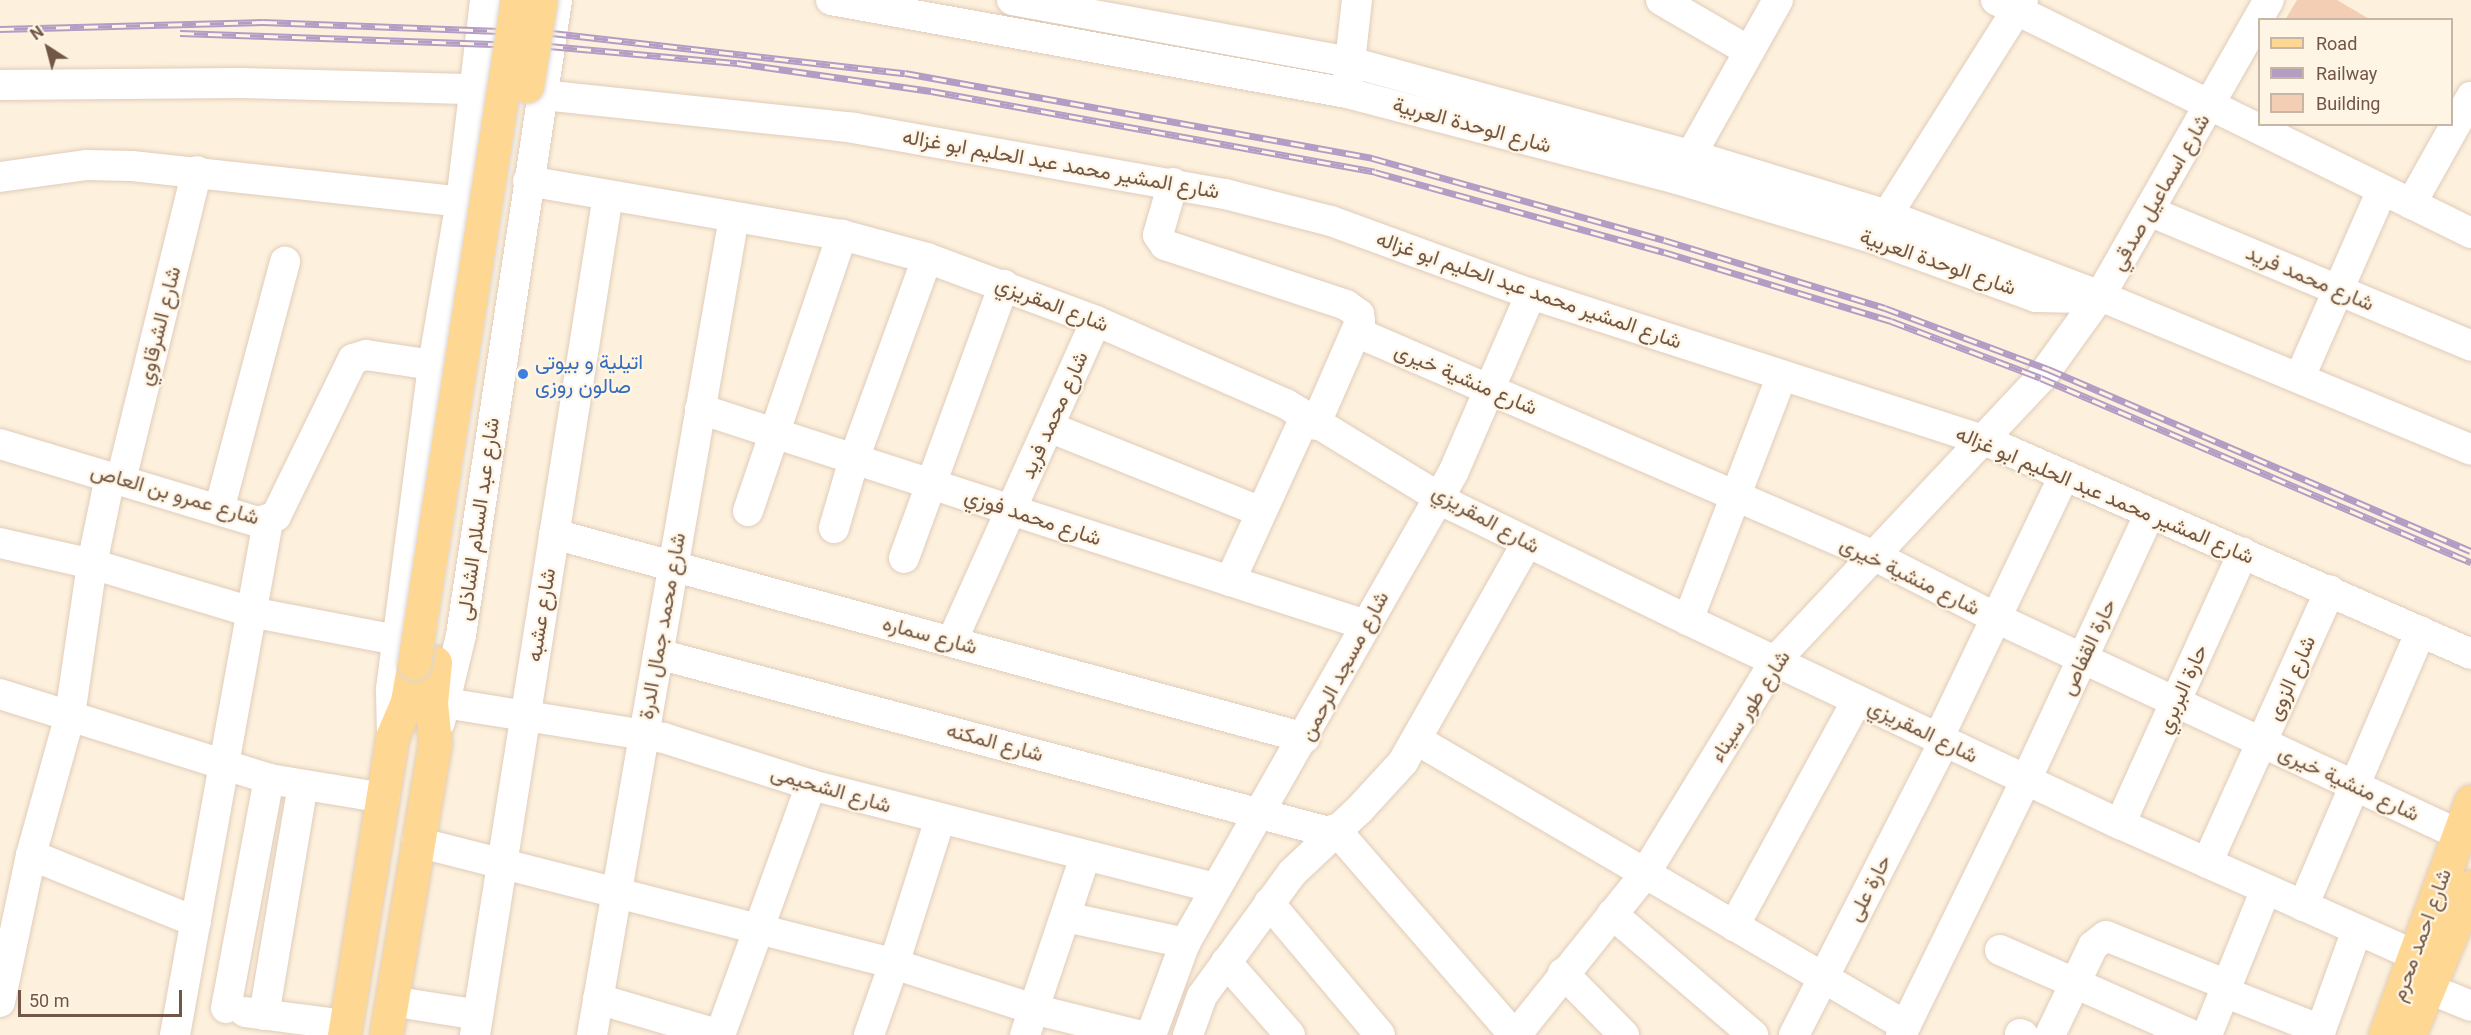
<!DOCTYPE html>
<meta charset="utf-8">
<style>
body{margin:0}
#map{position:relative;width:2471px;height:1035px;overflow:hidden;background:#fdf1dd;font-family:Roboto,Vazirmatn,sans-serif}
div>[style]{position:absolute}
.building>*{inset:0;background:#f3ceb4}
.roads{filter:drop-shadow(0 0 2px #e0ccba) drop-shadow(0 0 2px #e0ccba)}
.minor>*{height:30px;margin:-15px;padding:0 15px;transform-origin:15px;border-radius:15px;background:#fff}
.major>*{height:33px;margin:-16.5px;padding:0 16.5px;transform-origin:16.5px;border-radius:16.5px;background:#fed893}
.rail>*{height:7px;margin-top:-3.5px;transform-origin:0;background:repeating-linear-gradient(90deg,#fff5e4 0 14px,#b39dc5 0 28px);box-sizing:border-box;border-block:2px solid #b39dc5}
.bridges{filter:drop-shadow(0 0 2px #ddd6d3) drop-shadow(0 0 2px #ddd6d3)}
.major-bridge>*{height:33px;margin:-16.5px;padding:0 16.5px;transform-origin:16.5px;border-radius:16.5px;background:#fed893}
.dots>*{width:16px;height:16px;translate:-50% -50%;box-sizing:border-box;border:3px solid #fff5e4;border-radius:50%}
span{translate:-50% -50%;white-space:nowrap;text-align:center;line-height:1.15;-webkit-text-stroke:4.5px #fff5e4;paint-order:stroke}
.street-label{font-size:21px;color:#725646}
.shop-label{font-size:21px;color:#366cbe}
.left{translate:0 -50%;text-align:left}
.legend{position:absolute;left:2258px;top:18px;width:195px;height:108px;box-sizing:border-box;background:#fff5e4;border:2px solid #c7b5a5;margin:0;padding:8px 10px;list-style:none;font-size:18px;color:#725646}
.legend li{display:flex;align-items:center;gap:12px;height:30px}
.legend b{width:30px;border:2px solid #c7b5a5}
.north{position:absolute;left:18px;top:18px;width:60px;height:60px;-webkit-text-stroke:4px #fff5e4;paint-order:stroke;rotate:324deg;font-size:16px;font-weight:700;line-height:24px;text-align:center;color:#725646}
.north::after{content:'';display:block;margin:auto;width:21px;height:27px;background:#725646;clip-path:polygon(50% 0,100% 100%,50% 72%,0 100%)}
.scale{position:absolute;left:18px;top:990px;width:164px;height:27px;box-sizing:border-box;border:3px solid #725646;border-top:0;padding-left:8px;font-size:18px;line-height:21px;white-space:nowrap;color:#725646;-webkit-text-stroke:4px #fff5e4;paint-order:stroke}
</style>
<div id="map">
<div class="building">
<div style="clip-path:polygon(2297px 0,2337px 0,2371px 20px,2285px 20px)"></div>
</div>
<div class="roads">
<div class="minor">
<div style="left:831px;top:0;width:524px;rotate:10.22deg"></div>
<div style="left:1347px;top:93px;width:341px;rotate:14.6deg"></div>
<div style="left:1677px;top:179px;width:204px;rotate:16.8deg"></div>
<div style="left:1872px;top:238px;width:174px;rotate:19.8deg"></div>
<div style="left:2036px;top:297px;width:46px;rotate:1.2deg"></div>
<div style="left:1012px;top:0;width:344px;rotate:10.4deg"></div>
<div style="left:1350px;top:62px;width:353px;rotate:15.3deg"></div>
<div style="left:1691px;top:155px;width:205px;rotate:17deg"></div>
<div style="left:1887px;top:215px;width:228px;rotate:20.8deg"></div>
<div style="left:2100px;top:296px;width:402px;rotate:22.5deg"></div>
<div style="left:1661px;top:0;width:102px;rotate:30.1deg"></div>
<div style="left:1996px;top:0;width:529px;rotate:26.13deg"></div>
<div style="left:1348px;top:80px;width:81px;rotate:-83.6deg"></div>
<div style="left:0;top:85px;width:241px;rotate:-0.5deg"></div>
<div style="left:241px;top:83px;width:235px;rotate:1.5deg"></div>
<div style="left:542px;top:95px;width:314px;rotate:6deg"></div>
<div style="left:854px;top:128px;width:377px;rotate:10.1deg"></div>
<div style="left:1225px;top:194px;width:109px;rotate:14.3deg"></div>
<div style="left:1331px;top:221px;width:213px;rotate:20.1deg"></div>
<div style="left:1531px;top:294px;width:476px;rotate:17.9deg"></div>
<div style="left:1984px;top:440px;width:532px;rotate:23.72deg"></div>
<div style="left:1682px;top:171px;width:196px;rotate:-60.7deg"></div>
<div style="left:0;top:177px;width:88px;rotate:-7.9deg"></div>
<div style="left:87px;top:165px;width:45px;rotate:1.3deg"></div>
<div style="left:132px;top:166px;width:331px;rotate:6.2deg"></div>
<div style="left:528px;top:181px;width:319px;rotate:9.8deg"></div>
<div style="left:842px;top:235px;width:88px;rotate:15.1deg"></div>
<div style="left:927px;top:258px;width:180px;rotate:20.4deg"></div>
<div style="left:1096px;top:321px;width:207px;rotate:23.6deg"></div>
<div style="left:1286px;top:404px;width:196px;rotate:31.4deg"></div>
<div style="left:1453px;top:506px;width:261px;rotate:25.9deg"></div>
<div style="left:1688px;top:620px;width:478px;rotate:25.3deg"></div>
<div style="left:2120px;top:824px;width:322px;rotate:24deg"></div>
<div style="left:1173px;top:183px;width:54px;rotate:106.1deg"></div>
<div style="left:1158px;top:235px;width:12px;rotate:55deg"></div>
<div style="left:1165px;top:245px;width:191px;rotate:18.3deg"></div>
<div style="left:1346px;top:305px;width:16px;rotate:35deg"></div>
<div style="left:1359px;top:314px;width:8px;rotate:83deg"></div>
<div style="left:1360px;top:322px;width:112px;rotate:113.6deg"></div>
<div style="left:2411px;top:204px;width:123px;rotate:-60.7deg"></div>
<div style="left:2149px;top:211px;width:349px;rotate:22.7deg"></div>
<div style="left:1877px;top:231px;width:273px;rotate:-57.7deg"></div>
<div style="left:1356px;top:332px;width:568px;rotate:23.36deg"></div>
<div style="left:1877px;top:557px;width:134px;rotate:27.1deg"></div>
<div style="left:1996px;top:618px;width:510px;rotate:25.06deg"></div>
<div style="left:2300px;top:377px;width:204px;rotate:-66.3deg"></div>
<div style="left:700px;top:409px;width:700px;rotate:17.97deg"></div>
<div style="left:1049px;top:427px;width:228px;rotate:21.8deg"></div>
<div style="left:0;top:444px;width:270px;rotate:16.8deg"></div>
<div style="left:259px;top:522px;width:18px;rotate:-19deg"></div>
<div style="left:276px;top:516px;width:175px;rotate:-63.9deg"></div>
<div style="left:353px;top:359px;width:14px;rotate:-17deg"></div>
<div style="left:366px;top:355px;width:68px;rotate:8.5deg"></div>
<div style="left:121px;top:480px;width:318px;rotate:-76.2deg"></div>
<div style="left:219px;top:510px;width:257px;rotate:-75.1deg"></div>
<div style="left:748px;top:511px;width:292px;rotate:-71.2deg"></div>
<div style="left:834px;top:528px;width:72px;rotate:-73.8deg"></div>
<div style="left:854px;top:459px;width:214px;rotate:-70deg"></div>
<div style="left:554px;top:534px;width:778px;rotate:15.2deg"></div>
<div style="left:0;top:543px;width:94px;rotate:12.9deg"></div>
<div style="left:92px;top:564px;width:166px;rotate:16.8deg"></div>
<div style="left:251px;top:612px;width:149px;rotate:10.9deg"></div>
<div style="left:904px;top:558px;width:291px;rotate:-69.9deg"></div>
<div style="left:1230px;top:581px;width:180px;rotate:-65.4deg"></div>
<div style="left:1688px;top:620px;width:262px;rotate:-69deg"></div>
<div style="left:952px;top:641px;width:351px;rotate:-65.8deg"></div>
<div style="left:658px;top:654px;width:697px;rotate:14.87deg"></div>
<div style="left:0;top:694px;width:282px;rotate:17.5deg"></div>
<div style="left:269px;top:779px;width:117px;rotate:9.4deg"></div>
<div style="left:445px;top:703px;width:222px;rotate:9.1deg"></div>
<div style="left:664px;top:738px;width:154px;rotate:17.7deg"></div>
<div style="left:811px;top:785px;width:417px;rotate:14.3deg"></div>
<div style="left:440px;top:722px;width:89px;rotate:-76.4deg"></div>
<div style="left:461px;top:635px;width:642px;rotate:-81.4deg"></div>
<div style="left:392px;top:737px;width:48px;rotate:-91.2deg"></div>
<div style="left:391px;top:689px;width:327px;rotate:-82.6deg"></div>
<div style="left:433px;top:365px;width:165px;rotate:-80.3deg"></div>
<div style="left:461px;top:202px;width:203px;rotate:-83.2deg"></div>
<div style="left:1938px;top:739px;width:292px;rotate:-64.4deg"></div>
<div style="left:1417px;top:740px;width:566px;rotate:30.32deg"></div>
<div style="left:2120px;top:824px;width:298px;rotate:-65.6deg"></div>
<div style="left:1335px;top:829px;width:273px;rotate:49deg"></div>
<div style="left:417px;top:842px;width:492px;rotate:14.3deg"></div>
<div style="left:894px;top:964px;width:152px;rotate:-72.4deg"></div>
<div style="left:31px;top:855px;width:178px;rotate:22.1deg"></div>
<div style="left:2207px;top:863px;width:299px;rotate:-65.7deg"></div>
<div style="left:1269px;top:903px;width:172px;rotate:49.9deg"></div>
<div style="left:2303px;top:906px;width:299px;rotate:-66.8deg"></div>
<div style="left:1612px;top:914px;width:186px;rotate:40.6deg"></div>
<div style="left:1066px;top:917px;width:122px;rotate:12.3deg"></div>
<div style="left:1734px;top:926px;width:257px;rotate:-61.4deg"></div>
<div style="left:2000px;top:950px;width:210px;rotate:23.9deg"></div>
<div style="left:1226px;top:962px;width:97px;rotate:48.8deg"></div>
<div style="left:1563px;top:973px;width:87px;rotate:45.5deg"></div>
<div style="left:2405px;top:979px;width:71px;rotate:22.2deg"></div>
<div style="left:2224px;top:992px;width:104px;rotate:21.4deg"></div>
<div style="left:598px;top:999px;width:127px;rotate:16.4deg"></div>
<div style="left:391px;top:1001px;width:88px;rotate:9.1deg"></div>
<div style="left:0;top:1002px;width:150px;rotate:-78.1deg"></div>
<div style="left:31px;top:855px;width:145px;rotate:-74.4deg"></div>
<div style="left:70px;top:715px;width:153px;rotate:-81.7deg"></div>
<div style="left:92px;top:564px;width:89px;rotate:-78.3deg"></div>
<div style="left:226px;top:1008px;width:233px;rotate:-79.4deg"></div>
<div style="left:245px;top:1012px;width:101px;rotate:7.4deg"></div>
<div style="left:264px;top:1015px;width:233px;rotate:-80.4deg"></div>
<div style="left:2020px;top:1034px;width:3px;rotate:18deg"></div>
<div style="left:175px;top:1035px;width:522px;rotate:-79.74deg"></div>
<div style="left:475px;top:1035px;width:850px;rotate:-81deg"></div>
<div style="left:592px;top:1035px;width:830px;rotate:-80.15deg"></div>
<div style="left:720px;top:1035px;width:266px;rotate:-70deg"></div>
<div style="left:869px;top:1035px;width:75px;rotate:-70.6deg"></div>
<div style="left:894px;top:964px;width:146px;rotate:17.9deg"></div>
<div style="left:1033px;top:1009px;width:107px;rotate:14deg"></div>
<div style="left:1025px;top:1035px;width:188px;rotate:-71.4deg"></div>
<div style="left:1151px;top:1035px;width:98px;rotate:-69.7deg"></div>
<div style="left:1185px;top:943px;width:541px;rotate:-60.31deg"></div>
<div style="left:1453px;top:473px;width:195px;rotate:-66.5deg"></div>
<div style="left:1188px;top:1035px;width:41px;rotate:-70.3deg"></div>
<div style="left:1202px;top:996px;width:152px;rotate:-53.8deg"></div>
<div style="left:1292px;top:873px;width:93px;rotate:-43.3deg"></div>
<div style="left:1360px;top:809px;width:64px;rotate:-47.5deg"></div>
<div style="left:1403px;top:762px;width:252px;rotate:-60.5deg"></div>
<div style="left:1516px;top:1035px;width:205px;rotate:-51.3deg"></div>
<div style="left:1644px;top:875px;width:251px;rotate:-58.5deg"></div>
<div style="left:1775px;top:661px;width:388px;rotate:-46.8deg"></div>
<div style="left:2041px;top:378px;width:101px;rotate:-54.3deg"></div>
<div style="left:2100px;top:296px;width:341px;rotate:-60.3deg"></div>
<div style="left:1794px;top:1035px;width:329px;rotate:-62.9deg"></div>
<div style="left:1901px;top:1035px;width:284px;rotate:-63.9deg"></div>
<div style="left:2026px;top:780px;width:294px;rotate:-65.1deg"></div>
<div style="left:2050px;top:1035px;width:99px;rotate:-64.2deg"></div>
<div style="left:2093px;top:946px;width:16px;rotate:-38deg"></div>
<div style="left:2106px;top:936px;width:131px;rotate:22deg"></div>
<div style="left:2207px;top:1035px;width:157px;rotate:-68deg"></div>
<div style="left:2319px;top:1035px;width:112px;rotate:-70.1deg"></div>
</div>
<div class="major">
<div style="left:344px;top:1035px;width:302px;rotate:-80.8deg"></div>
<div style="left:392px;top:737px;width:39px;rotate:-67deg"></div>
<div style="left:407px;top:701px;width:39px;rotate:-80deg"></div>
<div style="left:386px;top:1035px;width:296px;rotate:-80.5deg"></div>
<div style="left:435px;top:743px;width:40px;rotate:-95.7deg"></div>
<div style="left:431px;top:703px;width:41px;rotate:-84.4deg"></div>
<div style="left:2385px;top:1035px;width:249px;rotate:-69.8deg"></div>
<div style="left:2409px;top:1035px;width:161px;rotate:-67.4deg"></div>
</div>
</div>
<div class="rail">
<div style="left:0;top:29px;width:263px;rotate:-1.5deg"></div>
<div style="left:263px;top:22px;width:289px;rotate:2.2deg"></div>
<div style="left:552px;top:33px;width:355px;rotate:6.5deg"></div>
<div style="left:905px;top:73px;width:475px;rotate:10.3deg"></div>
<div style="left:1372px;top:158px;width:303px;rotate:15.7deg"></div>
<div style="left:1664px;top:240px;width:231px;rotate:17.1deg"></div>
<div style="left:1885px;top:308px;width:174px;rotate:20.5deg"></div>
<div style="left:2048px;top:369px;width:460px;rotate:23.3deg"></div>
<div style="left:180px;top:33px;width:369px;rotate:2deg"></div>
<div style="left:549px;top:46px;width:189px;rotate:5.2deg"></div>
<div style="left:737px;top:63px;width:196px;rotate:8.2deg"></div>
<div style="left:931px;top:91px;width:451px;rotate:10.3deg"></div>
<div style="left:1375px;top:172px;width:300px;rotate:15.5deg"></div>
<div style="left:1664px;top:252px;width:237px;rotate:16.9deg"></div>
<div style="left:1891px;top:321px;width:160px;rotate:20.8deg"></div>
<div style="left:2041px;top:378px;width:468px;rotate:23.2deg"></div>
</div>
<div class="bridges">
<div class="major-bridge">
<div style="left:527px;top:86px;width:87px;rotate:-80.8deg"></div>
<div style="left:414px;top:663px;width:671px;rotate:-81.17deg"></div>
</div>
</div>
<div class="dots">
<div style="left:523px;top:374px;background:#3f7fe0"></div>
</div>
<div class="street-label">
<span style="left:1472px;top:125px;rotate:15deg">شارع الوحدة العربية</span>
<span style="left:1061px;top:164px;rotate:10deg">شارع المشير محمد عبد الحليم ابو غزاله</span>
<span style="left:2160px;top:192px;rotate:-60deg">شارع اسماعيل صدقي</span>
<span style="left:1938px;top:262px;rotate:19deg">شارع الوحدة العربية</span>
<span style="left:2310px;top:278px;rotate:23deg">شارع محمد فريد</span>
<span style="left:1529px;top:290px;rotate:19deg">شارع المشير محمد عبد الحليم ابو غزاله</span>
<span style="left:1052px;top:304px;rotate:21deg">شارع المقريزي</span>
<span style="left:159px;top:326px;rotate:-76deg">شارع الشرقاوي</span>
<span style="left:1466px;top:379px;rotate:23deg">شارع منشية خيرى</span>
<span style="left:1054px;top:415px;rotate:-66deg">شارع محمد فريد</span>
<span style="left:175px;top:494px;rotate:16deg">شارع عمرو بن العاص</span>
<span style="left:2105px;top:495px;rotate:23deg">شارع المشير محمد عبد الحليم ابو غزاله</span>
<span style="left:1033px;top:517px;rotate:18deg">شارع محمد فوزي</span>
<span style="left:478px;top:519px;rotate:-82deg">شارع عبد السلام الشاذلى</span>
<span style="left:1486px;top:519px;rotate:29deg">شارع المقريزي</span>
<span style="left:1910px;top:576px;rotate:26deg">شارع منشية خيرى</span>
<span style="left:541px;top:615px;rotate:-81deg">شارع عشبه</span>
<span style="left:662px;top:626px;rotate:-80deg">شارع محمد جمال الدرة</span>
<span style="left:930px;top:635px;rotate:15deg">شارع سماره</span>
<span style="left:2088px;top:647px;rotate:-65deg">حارة القفاص</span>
<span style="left:1344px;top:666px;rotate:-62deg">شارع مسجد الرحمن</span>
<span style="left:2291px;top:678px;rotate:-66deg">شارع الزوى</span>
<span style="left:2182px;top:689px;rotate:-66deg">حارة البربري</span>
<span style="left:1750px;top:706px;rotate:-57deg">شارع طور سيناء</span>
<span style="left:1923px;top:731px;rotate:26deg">شارع المقريزي</span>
<span style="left:995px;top:742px;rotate:15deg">شارع المكنه</span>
<span style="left:2349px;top:783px;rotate:25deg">شارع منشية خيرى</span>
<span style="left:831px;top:789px;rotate:16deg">شارع الشحيمى</span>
<span style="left:1869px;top:888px;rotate:-63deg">حارة على</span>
<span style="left:2421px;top:935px;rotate:-70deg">شارع احمد محرم</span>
</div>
<div class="shop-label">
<span class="left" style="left:535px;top:374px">اتيلية و بيوتى<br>صالون روزى</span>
</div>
<ul class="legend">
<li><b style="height:8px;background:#fed893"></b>Road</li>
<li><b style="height:8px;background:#b39dc5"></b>Railway</li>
<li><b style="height:16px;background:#f3ceb4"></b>Building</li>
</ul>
<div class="north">N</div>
<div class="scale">50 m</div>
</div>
